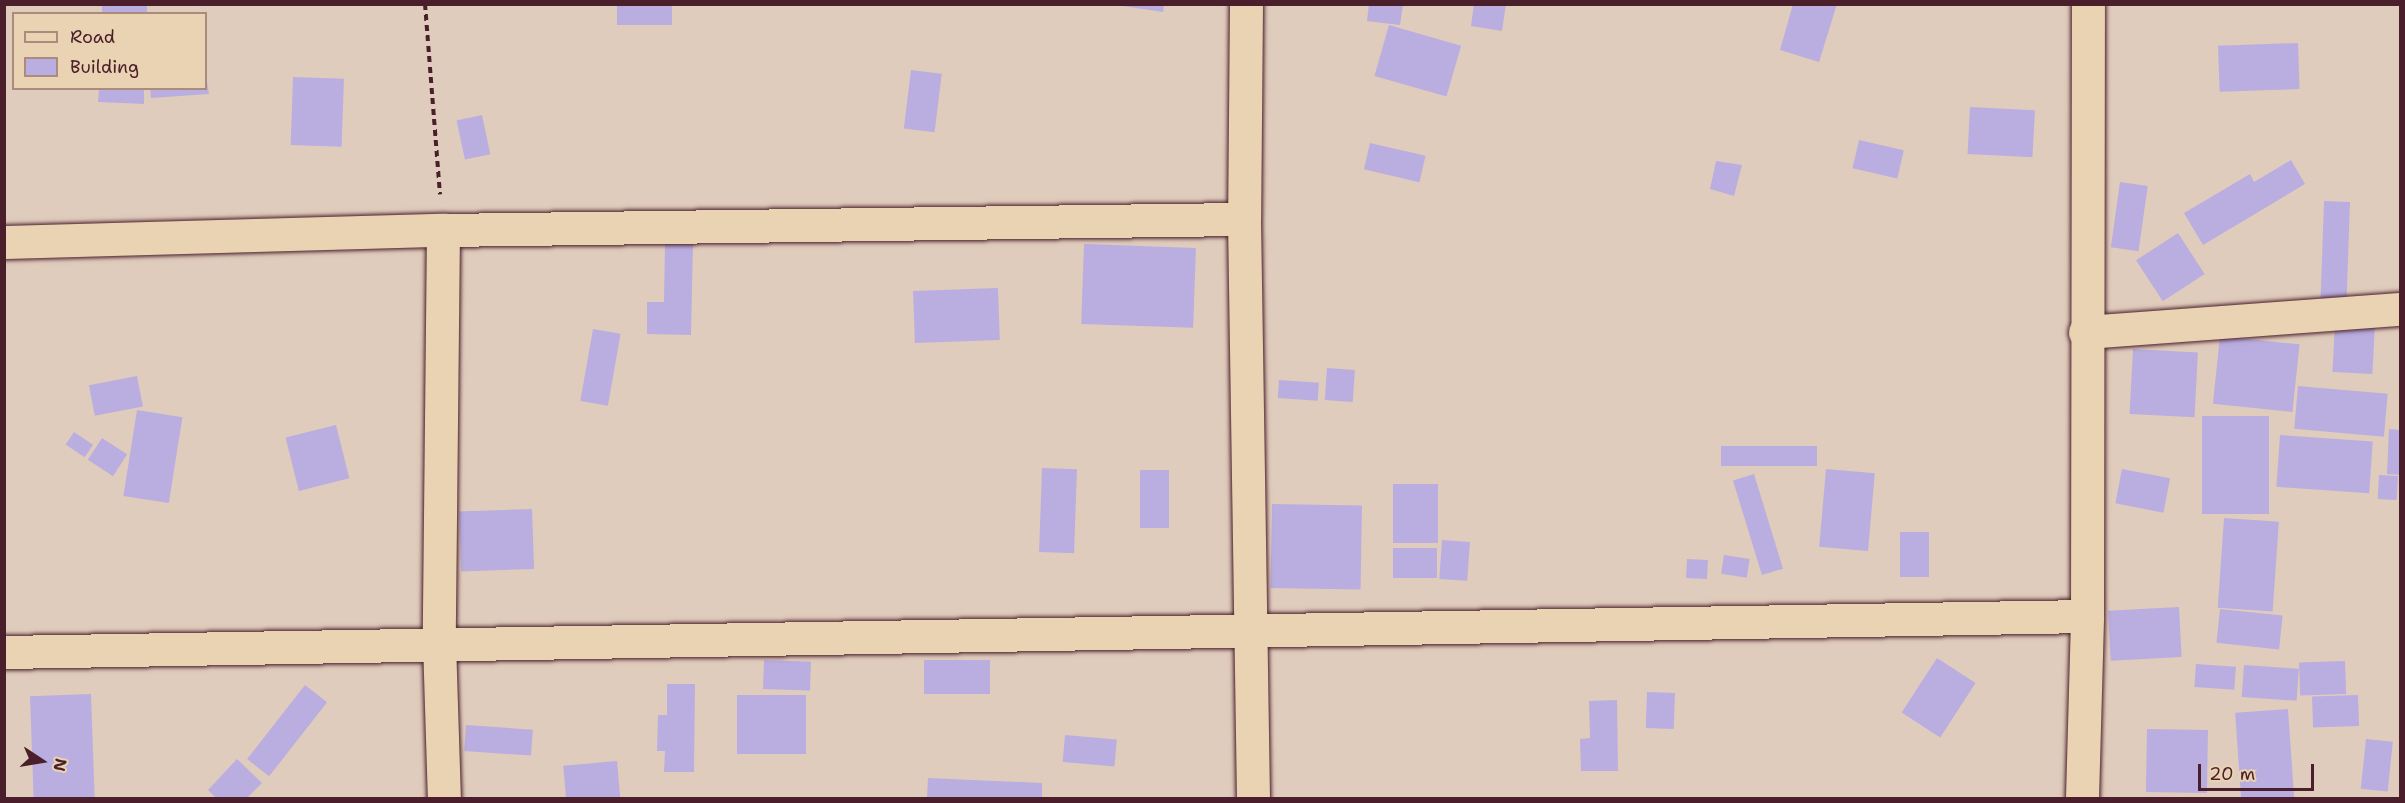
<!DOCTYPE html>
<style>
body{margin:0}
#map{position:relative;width:2405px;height:803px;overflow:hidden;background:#e0ccbc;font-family:"Shantell Sans",sans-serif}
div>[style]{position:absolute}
.building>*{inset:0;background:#b9aedf;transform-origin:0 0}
.path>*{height:4px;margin-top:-2px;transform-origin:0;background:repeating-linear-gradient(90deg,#4a1f2b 0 6px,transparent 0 10.5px)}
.roads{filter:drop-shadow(0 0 2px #4a1f2b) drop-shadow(0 0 2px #4a1f2b)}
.minor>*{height:33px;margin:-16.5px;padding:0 16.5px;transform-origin:16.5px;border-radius:16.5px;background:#ead3b3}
span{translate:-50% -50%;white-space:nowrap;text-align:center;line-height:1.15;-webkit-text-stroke:6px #ead3b3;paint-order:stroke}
.frame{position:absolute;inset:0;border:6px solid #4a1f2b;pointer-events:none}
.legend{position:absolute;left:12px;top:12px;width:195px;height:78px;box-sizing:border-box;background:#ead3b3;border:2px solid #aa8b7d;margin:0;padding:8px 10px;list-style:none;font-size:18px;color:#4a1f2b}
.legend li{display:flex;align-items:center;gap:12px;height:30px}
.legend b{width:30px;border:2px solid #aa8b7d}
.north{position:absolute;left:12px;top:731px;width:60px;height:60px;-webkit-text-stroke:4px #ead3b3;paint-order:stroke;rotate:102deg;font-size:16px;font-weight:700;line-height:24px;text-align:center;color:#4a1f2b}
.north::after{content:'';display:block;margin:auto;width:21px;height:27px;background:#4a1f2b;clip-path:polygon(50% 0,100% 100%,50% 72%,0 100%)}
.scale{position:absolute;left:2198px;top:764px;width:116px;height:27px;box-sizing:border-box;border:3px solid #4a1f2b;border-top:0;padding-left:8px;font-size:18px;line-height:21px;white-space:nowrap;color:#4a1f2b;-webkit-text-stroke:4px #ead3b3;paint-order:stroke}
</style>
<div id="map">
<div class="building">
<div style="clip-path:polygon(102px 4px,147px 6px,147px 14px,102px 14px)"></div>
<div style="left:617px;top:4px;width:55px;height:21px"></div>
<div style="clip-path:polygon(1369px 4px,1403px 4px,1400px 25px,1367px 21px)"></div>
<div style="clip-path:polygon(1474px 4px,1506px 4px,1502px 31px,1471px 26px)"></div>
<div style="clip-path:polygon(1793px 4px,1837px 4px,1819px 62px,1780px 50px)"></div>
<div style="clip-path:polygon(1116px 5px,1164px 5px,1163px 12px)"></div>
<div style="left:1389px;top:25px;width:75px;height:53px;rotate:16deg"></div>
<div style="left:2298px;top:43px;width:46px;height:80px;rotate:88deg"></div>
<div style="left:911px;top:70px;width:31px;height:59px;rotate:7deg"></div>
<div style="clip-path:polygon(206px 76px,209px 94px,151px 98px,150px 88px,206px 88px)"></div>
<div style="left:293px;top:77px;width:51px;height:68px;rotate:2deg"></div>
<div style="clip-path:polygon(99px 88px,144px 88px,144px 104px,98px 102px)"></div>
<div style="left:1970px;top:107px;width:65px;height:47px;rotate:3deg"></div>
<div style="left:482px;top:115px;width:40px;height:26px;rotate:78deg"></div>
<div style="left:1859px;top:140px;width:46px;height:29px;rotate:13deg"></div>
<div style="left:1370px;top:143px;width:57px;height:27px;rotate:13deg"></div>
<div style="clip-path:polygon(2291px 160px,2305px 184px,2203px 245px,2184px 213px,2250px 174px,2254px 182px)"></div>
<div style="clip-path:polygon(1716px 161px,1742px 165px,1734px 196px,1710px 189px)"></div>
<div style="left:2120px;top:182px;width:28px;height:66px;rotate:8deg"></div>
<div style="left:2324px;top:201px;width:26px;height:101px;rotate:2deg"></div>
<div style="left:2178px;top:233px;width:49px;height:50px;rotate:57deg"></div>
<div style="clip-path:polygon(665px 243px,693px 243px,691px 335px,647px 334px,647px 302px,664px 302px)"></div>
<div style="left:1084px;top:244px;width:112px;height:80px;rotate:2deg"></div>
<div style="left:998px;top:288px;width:52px;height:85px;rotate:88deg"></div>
<div style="left:2335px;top:323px;width:40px;height:49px;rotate:3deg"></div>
<div style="left:593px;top:329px;width:28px;height:73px;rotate:10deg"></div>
<div style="left:2220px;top:336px;width:80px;height:68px;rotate:6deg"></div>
<div style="left:2133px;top:349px;width:65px;height:65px;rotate:3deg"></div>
<div style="left:1327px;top:368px;width:28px;height:32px;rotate:4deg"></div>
<div style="left:137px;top:376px;width:31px;height:49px;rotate:79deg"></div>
<div style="left:1279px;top:380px;width:40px;height:18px;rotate:4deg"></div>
<div style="left:2298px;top:386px;width:90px;height:43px;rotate:5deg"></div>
<div style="left:137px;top:410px;width:46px;height:87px;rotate:9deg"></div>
<div style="left:2202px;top:416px;width:67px;height:98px"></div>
<div style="left:336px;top:425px;width:55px;height:52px;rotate:76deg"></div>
<div style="clip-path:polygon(2389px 429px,2400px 430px,2400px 475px,2387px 474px)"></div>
<div style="left:74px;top:432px;width:23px;height:15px;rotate:34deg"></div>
<div style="left:2280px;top:435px;width:93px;height:52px;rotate:4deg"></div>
<div style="left:102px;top:438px;width:30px;height:26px;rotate:33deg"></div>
<div style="left:1817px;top:446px;width:20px;height:96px;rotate:90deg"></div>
<div style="left:1042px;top:468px;width:35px;height:84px;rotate:2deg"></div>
<div style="left:1826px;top:469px;width:49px;height:78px;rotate:5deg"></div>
<div style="left:2122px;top:469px;width:49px;height:35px;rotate:11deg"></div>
<div style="left:1140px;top:470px;width:29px;height:58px"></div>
<div style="left:1754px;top:474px;width:99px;height:22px;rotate:73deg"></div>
<div style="left:2379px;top:475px;width:19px;height:24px;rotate:3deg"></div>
<div style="left:1393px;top:484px;width:45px;height:59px"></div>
<div style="left:1272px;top:504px;width:90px;height:84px;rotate:1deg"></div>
<div style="left:532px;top:509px;width:60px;height:73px;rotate:88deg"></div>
<div style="left:2224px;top:518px;width:55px;height:90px;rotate:4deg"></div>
<div style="left:1900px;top:532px;width:29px;height:45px"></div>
<div style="left:1442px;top:540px;width:28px;height:39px;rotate:4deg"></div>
<div style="left:1393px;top:548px;width:44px;height:30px"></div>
<div style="left:1724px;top:555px;width:26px;height:19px;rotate:9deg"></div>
<div style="left:1687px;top:559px;width:21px;height:19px;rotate:3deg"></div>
<div style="left:2179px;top:607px;width:50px;height:71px;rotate:87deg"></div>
<div style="left:2220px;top:609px;width:63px;height:34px;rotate:6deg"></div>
<div style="left:1937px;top:658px;width:46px;height:65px;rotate:33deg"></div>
<div style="left:764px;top:660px;width:47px;height:29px;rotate:2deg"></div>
<div style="left:990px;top:660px;width:34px;height:66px;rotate:90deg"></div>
<div style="left:2345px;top:661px;width:33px;height:46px;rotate:88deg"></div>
<div style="left:2196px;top:664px;width:40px;height:23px;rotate:4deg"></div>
<div style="left:2244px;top:665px;width:55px;height:32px;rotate:4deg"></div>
<div style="clip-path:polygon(667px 684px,695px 684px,694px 772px,664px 772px,665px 751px,657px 751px,658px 715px,667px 715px)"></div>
<div style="left:305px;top:685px;width:28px;height:94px;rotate:38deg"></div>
<div style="left:1647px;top:692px;width:28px;height:36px;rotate:2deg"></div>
<div style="left:91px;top:694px;width:104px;height:61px;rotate:88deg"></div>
<div style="left:737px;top:695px;width:69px;height:59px"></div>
<div style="left:2358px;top:695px;width:31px;height:46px;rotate:88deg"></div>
<div style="clip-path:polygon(1617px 700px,1618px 771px,1581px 771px,1580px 739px,1590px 738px,1589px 701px)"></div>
<div style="left:2288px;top:709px;width:89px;height:53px;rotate:86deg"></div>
<div style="left:466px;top:725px;width:67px;height:26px;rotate:4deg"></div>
<div style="left:2147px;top:729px;width:61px;height:63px;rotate:1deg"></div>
<div style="left:1065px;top:735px;width:52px;height:27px;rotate:5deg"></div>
<div style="left:2366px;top:739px;width:27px;height:50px;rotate:6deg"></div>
<div style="clip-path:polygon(237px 759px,262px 783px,247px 798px,216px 798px,208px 790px)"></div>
<div style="left:617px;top:761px;width:37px;height:54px;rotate:85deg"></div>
<div style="clip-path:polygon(928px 778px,1042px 783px,1042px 798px,927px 798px)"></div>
</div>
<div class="path">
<div style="left:425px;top:4px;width:191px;rotate:85.5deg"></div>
</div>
<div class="roads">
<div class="minor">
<div style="left:1246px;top:4px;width:215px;rotate:90.5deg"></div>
<div style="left:1244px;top:219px;width:579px;rotate:89.11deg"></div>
<div style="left:443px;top:230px;width:412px;rotate:90.6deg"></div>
<div style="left:439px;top:642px;width:156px;rotate:88.2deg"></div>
<div style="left:4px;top:242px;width:439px;rotate:-1.6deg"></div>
<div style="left:443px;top:230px;width:801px;rotate:-0.79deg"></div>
<div style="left:2085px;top:332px;width:316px;rotate:-4.2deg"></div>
<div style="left:4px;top:652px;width:2083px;rotate:-0.99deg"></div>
<div style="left:2082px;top:798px;width:182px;rotate:-88.4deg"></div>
<div style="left:2087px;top:616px;width:612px;rotate:-89.91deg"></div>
</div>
</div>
<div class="frame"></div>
<ul class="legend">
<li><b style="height:8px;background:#ead3b3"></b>Road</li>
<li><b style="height:16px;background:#b9aedf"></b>Building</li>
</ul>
<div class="north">N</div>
<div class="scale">20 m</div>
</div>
